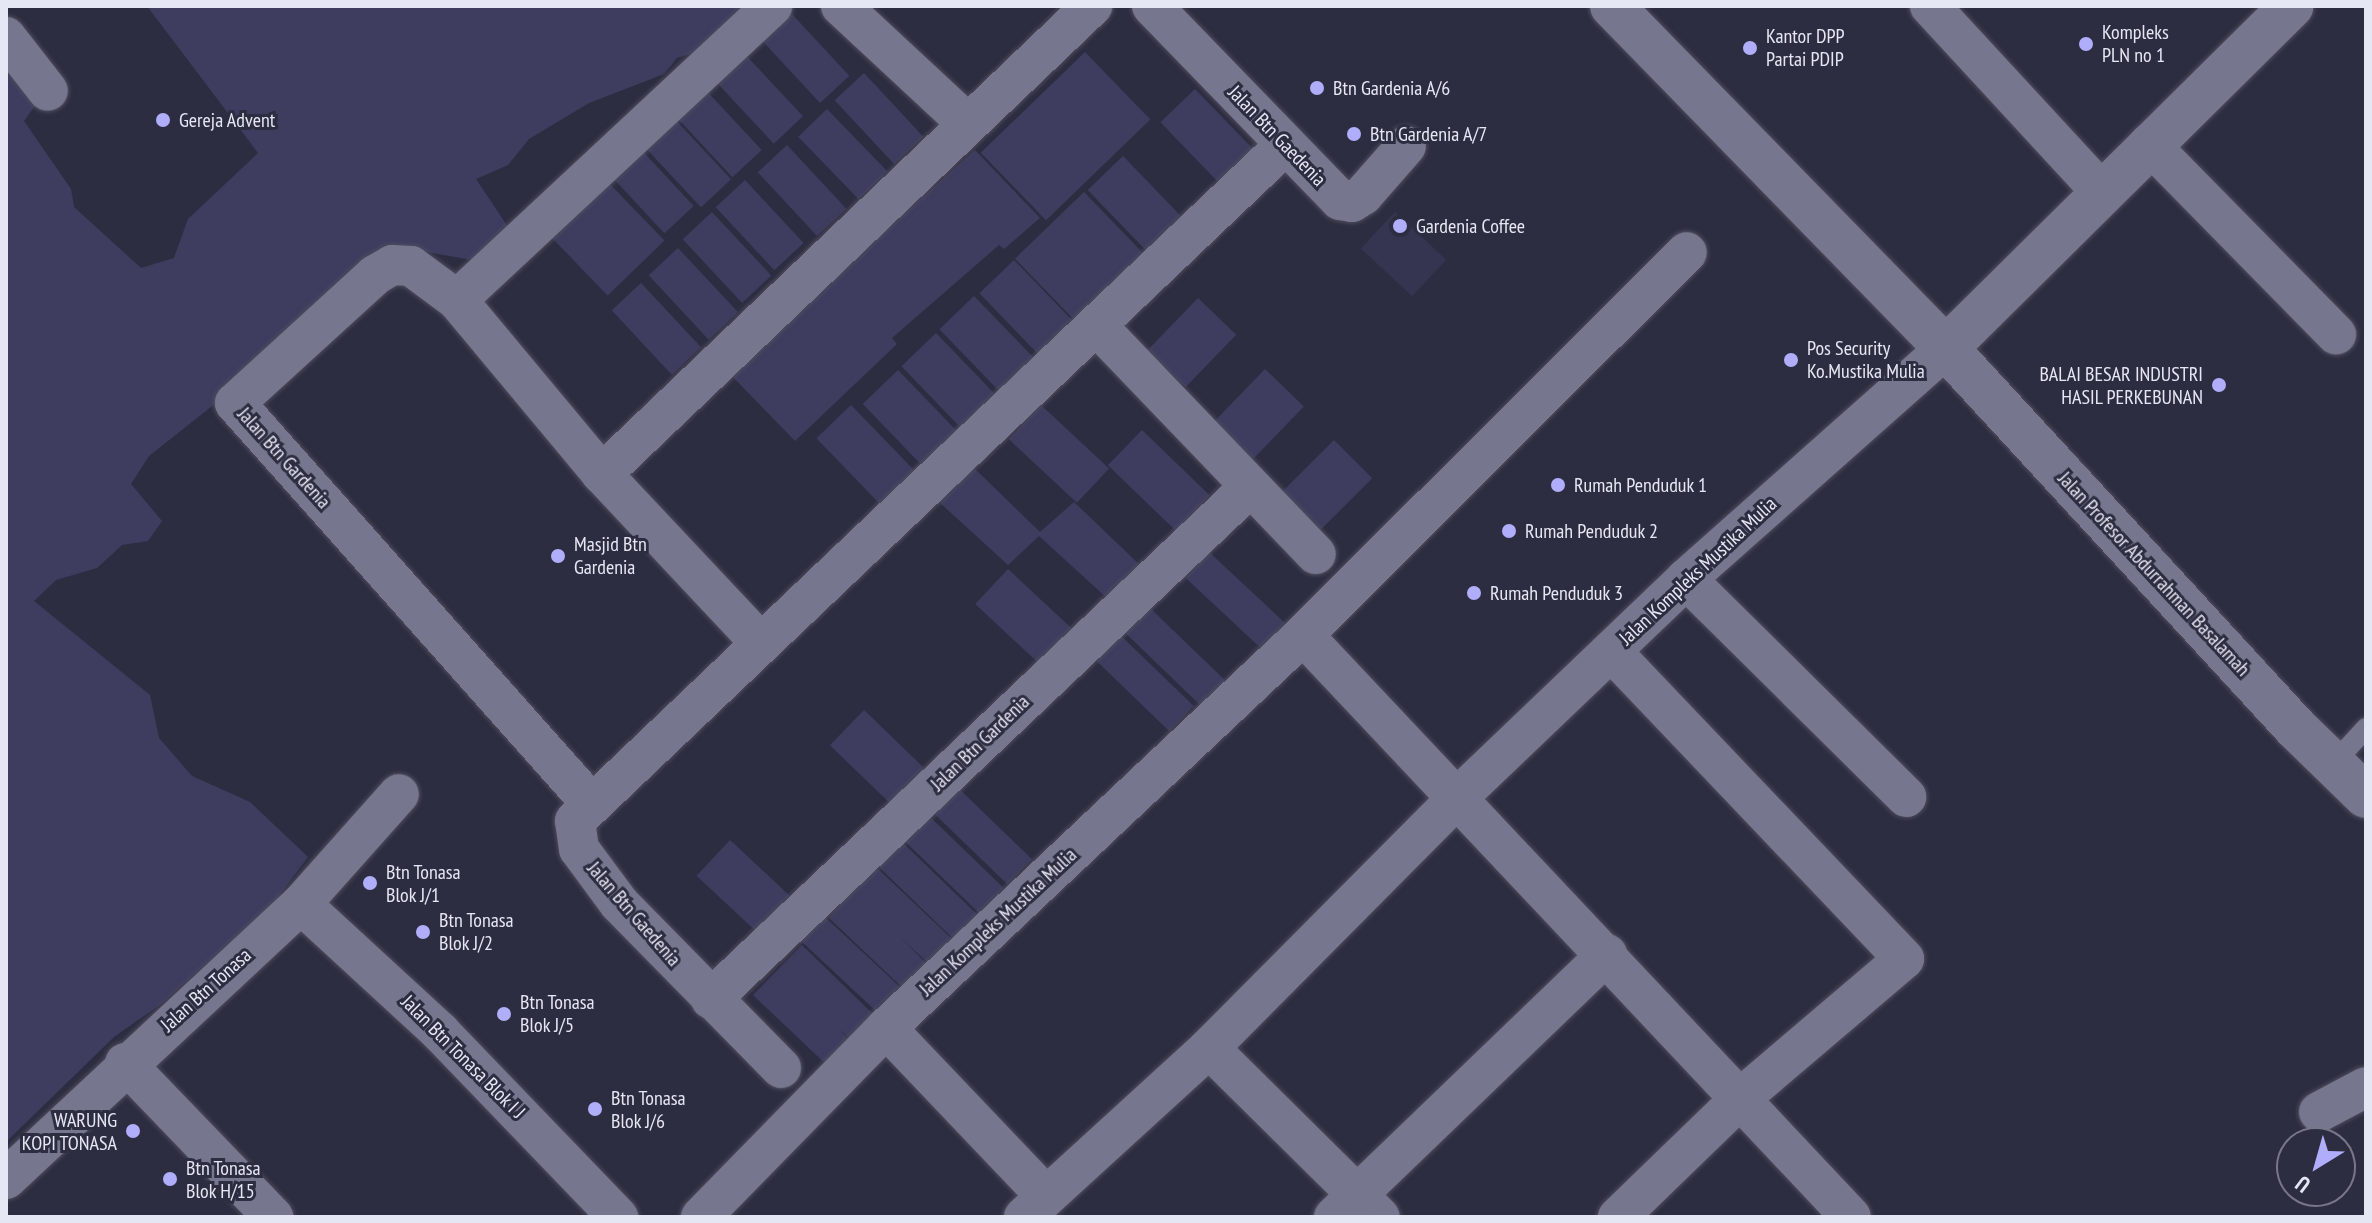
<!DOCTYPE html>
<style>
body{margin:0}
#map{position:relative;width:2372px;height:1223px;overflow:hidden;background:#2d2d41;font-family:"PT Sans Narrow",sans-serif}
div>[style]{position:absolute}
.built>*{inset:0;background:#363551;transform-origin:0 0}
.green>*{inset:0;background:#3e3d60;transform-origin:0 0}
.roads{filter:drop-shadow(0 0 2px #4c4c5d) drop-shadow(0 0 2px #4c4c5d)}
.service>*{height:20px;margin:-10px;padding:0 10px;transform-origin:10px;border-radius:10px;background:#76768e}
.minor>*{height:40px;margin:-20px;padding:0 20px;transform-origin:20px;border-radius:20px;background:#76768e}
.tertiary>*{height:44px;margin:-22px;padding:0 22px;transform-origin:22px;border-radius:22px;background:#76768e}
.secondary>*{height:44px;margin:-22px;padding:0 22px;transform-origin:22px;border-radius:22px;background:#76768e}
.dots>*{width:22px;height:22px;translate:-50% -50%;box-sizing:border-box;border:4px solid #2d2d41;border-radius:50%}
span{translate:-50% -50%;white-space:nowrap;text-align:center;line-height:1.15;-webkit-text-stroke:6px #2d2d41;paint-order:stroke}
.poi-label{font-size:20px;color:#e6e7f4}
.left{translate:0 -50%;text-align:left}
.right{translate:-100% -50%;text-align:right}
.street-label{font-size:20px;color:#e6e7f4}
.frame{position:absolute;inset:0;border:8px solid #e6e7f4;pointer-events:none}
.north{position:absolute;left:2276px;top:1127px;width:80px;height:80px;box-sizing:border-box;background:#2d2d41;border:2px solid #777789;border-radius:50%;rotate:217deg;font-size:22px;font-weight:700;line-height:32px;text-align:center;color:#e6e7f4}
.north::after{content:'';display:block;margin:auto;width:28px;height:36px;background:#b0aefa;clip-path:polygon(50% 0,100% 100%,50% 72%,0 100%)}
</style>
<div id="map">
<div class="built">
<div style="left:1395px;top:212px;width:70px;height:50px;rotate:43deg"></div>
</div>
<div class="green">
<div style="clip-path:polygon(147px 6px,746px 6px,700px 51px,677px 58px,664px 74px,589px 103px,529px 139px,508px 165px,476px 179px,508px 227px,472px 260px,410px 249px,149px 456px,131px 484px,162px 521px,148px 541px,122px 545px,97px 568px,56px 580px,34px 601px,150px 695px,159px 738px,192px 776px,250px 802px,308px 857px,272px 905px,161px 1004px,114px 1037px,6px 1142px,6px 55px,40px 99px,24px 121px,71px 189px,74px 207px,141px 268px,174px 258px,188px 219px,258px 153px)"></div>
<div style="left:790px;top:12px;width:87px;height:40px;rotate:47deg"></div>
<div style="left:743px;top:52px;width:88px;height:40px;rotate:47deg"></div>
<div style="left:1085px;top:52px;width:94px;height:145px;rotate:46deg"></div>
<div style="left:864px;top:73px;width:87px;height:40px;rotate:47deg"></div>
<div style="left:703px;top:87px;width:86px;height:40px;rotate:47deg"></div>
<div style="left:1195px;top:89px;width:94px;height:48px;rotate:46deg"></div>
<div style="left:827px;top:109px;width:87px;height:40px;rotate:46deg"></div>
<div style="left:671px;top:115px;width:88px;height:41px;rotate:47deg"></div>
<div style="left:635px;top:143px;width:86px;height:40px;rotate:47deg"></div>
<div style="left:787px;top:145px;width:87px;height:40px;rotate:47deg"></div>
<div style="clip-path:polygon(975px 150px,1040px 218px,1004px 249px,999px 245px,892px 338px,897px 344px,795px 441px,729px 373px)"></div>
<div style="left:1123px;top:156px;width:93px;height:49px;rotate:46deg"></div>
<div style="left:604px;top:178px;width:87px;height:79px;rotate:46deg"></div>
<div style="left:745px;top:180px;width:86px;height:40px;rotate:47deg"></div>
<div style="left:1084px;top:192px;width:93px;height:96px;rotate:46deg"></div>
<div style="left:712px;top:212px;width:87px;height:40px;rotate:47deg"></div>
<div style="left:678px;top:248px;width:88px;height:40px;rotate:47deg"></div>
<div style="left:1014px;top:260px;width:93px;height:48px;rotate:46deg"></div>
<div style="left:641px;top:283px;width:88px;height:40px;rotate:47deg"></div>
<div style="left:974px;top:296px;width:94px;height:48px;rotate:46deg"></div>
<div style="left:1198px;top:298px;width:53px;height:73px;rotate:44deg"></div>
<div style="left:936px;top:333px;width:93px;height:48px;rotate:46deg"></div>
<div style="left:1265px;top:369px;width:54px;height:73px;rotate:44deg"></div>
<div style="left:898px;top:370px;width:93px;height:49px;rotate:46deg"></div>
<div style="left:851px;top:405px;width:94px;height:48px;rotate:46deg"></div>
<div style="left:1041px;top:405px;width:93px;height:47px;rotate:43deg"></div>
<div style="left:1142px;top:430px;width:94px;height:49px;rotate:44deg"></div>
<div style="left:1334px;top:440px;width:54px;height:73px;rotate:45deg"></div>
<div style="clip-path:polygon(974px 468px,1040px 532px,1074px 502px,1142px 567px,1108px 599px,1039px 536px,1008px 565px,938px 501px)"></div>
<div style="left:1209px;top:552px;width:108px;height:35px;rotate:43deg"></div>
<div style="left:1008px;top:569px;width:93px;height:48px;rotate:43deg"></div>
<div style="left:1149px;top:607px;width:107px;height:35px;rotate:44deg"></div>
<div style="left:1116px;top:631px;width:108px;height:35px;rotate:44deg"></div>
<div style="left:864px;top:710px;width:94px;height:49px;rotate:44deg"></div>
<div style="left:954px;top:784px;width:108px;height:35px;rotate:44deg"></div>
<div style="left:926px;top:813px;width:108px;height:35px;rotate:44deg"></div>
<div style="left:730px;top:840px;width:93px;height:49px;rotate:43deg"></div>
<div style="left:901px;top:841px;width:108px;height:34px;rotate:44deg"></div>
<div style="clip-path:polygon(874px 865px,952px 939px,929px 964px,899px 936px,930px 967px,906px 991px,829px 918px)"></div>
<div style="left:825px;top:917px;width:108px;height:34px;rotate:43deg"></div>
<div style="clip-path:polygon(802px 945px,879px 1020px,856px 1044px,839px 1029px,854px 1044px,831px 1069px,753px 995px)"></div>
</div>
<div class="roads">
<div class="service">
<div style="left:2333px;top:764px;width:49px;rotate:-47.5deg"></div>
</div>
<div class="minor">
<div style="left:841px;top:6px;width:172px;rotate:42.9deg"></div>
<div style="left:1152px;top:6px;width:270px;rotate:45.9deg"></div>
<div style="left:1340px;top:200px;width:12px;rotate:9deg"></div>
<div style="left:1352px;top:202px;width:13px;rotate:-32deg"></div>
<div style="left:1363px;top:195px;width:65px;rotate:-48.7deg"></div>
<div style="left:1930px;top:6px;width:252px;rotate:47.3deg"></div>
<div style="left:6px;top:37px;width:68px;rotate:52.1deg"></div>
<div style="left:2149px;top:144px;width:267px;rotate:45.5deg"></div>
<div style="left:457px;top:300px;width:431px;rotate:-43deg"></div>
<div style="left:1097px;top:326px;width:316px;rotate:46.2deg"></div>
<div style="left:602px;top:474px;width:678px;rotate:-43.68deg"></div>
<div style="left:1686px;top:579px;width:310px;rotate:44.7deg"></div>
<div style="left:1303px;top:635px;width:799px;rotate:46.72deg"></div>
<div style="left:1611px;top:651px;width:425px;rotate:46.4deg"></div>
<div style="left:1904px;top:959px;width:213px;rotate:139.6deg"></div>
<div style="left:1742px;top:1097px;width:173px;rotate:135.9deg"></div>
<div style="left:590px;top:802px;width:534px;rotate:-131.66deg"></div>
<div style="left:235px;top:403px;width:190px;rotate:-42.4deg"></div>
<div style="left:375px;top:275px;width:20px;rotate:-30deg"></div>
<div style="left:392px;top:265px;width:19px;rotate:3deg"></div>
<div style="left:411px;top:266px;width:57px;rotate:36.5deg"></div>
<div style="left:457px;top:300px;width:226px;rotate:50.2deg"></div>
<div style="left:602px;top:474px;width:229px;rotate:46.8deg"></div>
<div style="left:301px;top:904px;width:189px;rotate:42.6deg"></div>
<div style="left:440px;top:1032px;width:257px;rotate:46.1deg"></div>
<div style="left:711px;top:999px;width:743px;rotate:-43.53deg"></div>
<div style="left:886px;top:1028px;width:232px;rotate:46.4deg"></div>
<div style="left:1209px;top:1048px;width:240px;rotate:44.7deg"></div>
<div style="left:125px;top:1063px;width:214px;rotate:46.1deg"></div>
<div style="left:781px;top:1068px;width:231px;rotate:-134.5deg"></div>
<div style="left:619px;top:903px;width:67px;rotate:-126.5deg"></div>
<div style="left:579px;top:849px;width:28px;rotate:-98deg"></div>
<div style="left:575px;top:821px;width:980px;rotate:-43.59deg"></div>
<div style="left:2319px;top:1112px;width:53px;rotate:-28deg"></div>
<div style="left:6px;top:1179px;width:403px;rotate:-43deg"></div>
<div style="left:301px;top:904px;width:147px;rotate:-48.3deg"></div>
<div style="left:701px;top:1217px;width:264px;rotate:-45.6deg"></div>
<div style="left:886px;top:1028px;width:573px;rotate:-43.3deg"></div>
<div style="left:1303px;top:635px;width:542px;rotate:-44.93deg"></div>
<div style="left:1024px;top:1217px;width:251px;rotate:-42.4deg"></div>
<div style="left:1209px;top:1048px;width:351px;rotate:-45.2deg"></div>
<div style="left:1456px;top:799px;width:318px;rotate:-43.7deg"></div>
<div style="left:1686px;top:579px;width:348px;rotate:-41.6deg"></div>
<div style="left:1334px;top:1217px;width:379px;rotate:-43.9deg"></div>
</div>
<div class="tertiary">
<div style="left:1946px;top:348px;width:515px;rotate:47.36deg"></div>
<div style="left:2295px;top:727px;width:99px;rotate:44.2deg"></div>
</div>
<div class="secondary">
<div style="left:1612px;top:6px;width:478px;rotate:45.7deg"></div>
<div style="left:1946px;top:348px;width:486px;rotate:-44.7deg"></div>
</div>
</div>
<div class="dots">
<div style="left:2086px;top:44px;background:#b0aefa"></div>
<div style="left:1750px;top:48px;background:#b0aefa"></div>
<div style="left:1317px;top:88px;background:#b0aefa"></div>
<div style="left:163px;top:120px;background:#b0aefa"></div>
<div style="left:1354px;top:134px;background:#b0aefa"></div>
<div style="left:1400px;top:226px;background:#b0aefa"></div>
<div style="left:1791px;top:360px;background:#b0aefa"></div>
<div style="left:2219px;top:385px;background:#b0aefa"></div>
<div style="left:1558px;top:485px;background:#b0aefa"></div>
<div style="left:1509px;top:531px;background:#b0aefa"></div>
<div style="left:558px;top:556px;background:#b0aefa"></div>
<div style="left:1474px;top:593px;background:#b0aefa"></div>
<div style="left:370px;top:883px;background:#b0aefa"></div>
<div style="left:423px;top:932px;background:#b0aefa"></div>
<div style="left:504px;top:1014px;background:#b0aefa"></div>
<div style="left:595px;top:1109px;background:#b0aefa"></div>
<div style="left:133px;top:1131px;background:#b0aefa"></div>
<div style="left:170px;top:1179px;background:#b0aefa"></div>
</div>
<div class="poi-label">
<span class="left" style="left:2102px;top:44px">Kompleks<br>PLN no 1</span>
<span class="left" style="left:1766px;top:48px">Kantor DPP<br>Partai PDIP</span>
<span class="left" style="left:1333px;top:88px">Btn Gardenia A/6</span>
<span class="left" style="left:179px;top:120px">Gereja Advent</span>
<span class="left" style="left:1370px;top:134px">Btn Gardenia A/7</span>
<span class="left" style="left:1416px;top:226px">Gardenia Coffee</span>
<span class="left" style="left:1807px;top:360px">Pos Security<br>Ko.Mustika Mulia</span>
<span class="right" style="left:2203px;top:386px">BALAI BESAR INDUSTRI<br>HASIL PERKEBUNAN</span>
<span class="left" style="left:1574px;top:485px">Rumah Penduduk 1</span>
<span class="left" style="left:1525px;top:531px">Rumah Penduduk 2</span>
<span class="left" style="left:574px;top:556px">Masjid Btn<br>Gardenia</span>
<span class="left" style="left:1490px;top:593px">Rumah Penduduk 3</span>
<span class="left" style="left:386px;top:884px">Btn Tonasa<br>Blok J/1</span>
<span class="left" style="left:439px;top:932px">Btn Tonasa<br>Blok J/2</span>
<span class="left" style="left:520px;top:1014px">Btn Tonasa<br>Blok J/5</span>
<span class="left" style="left:611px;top:1110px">Btn Tonasa<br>Blok J/6</span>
<span class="right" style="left:117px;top:1132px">WARUNG<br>KOPI TONASA</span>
<span class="left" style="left:186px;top:1180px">Btn Tonasa<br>Blok H/15</span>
</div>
<div class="street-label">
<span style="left:1277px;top:136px;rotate:46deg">Jalan Btn Gaedenia</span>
<span style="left:284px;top:458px;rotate:48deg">Jalan Btn Gardenia</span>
<span style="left:1698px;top:571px;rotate:-43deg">Jalan Kompleks Mustika Mulia</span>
<span style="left:2154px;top:574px;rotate:47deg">Jalan Profesor Abdurrahman Basalamah</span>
<span style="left:980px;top:743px;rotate:-44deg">Jalan Btn Gardenia</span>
<span style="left:634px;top:914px;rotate:49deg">Jalan Btn Gaedenia</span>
<span style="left:998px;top:922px;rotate:-43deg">Jalan Kompleks Mustika Mulia</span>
<span style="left:206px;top:990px;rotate:-42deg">Jalan Btn Tonasa</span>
<span style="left:463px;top:1057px;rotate:45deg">Jalan Btn Tonasa Blok I J</span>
</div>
<div class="frame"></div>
<div class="north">U</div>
</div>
